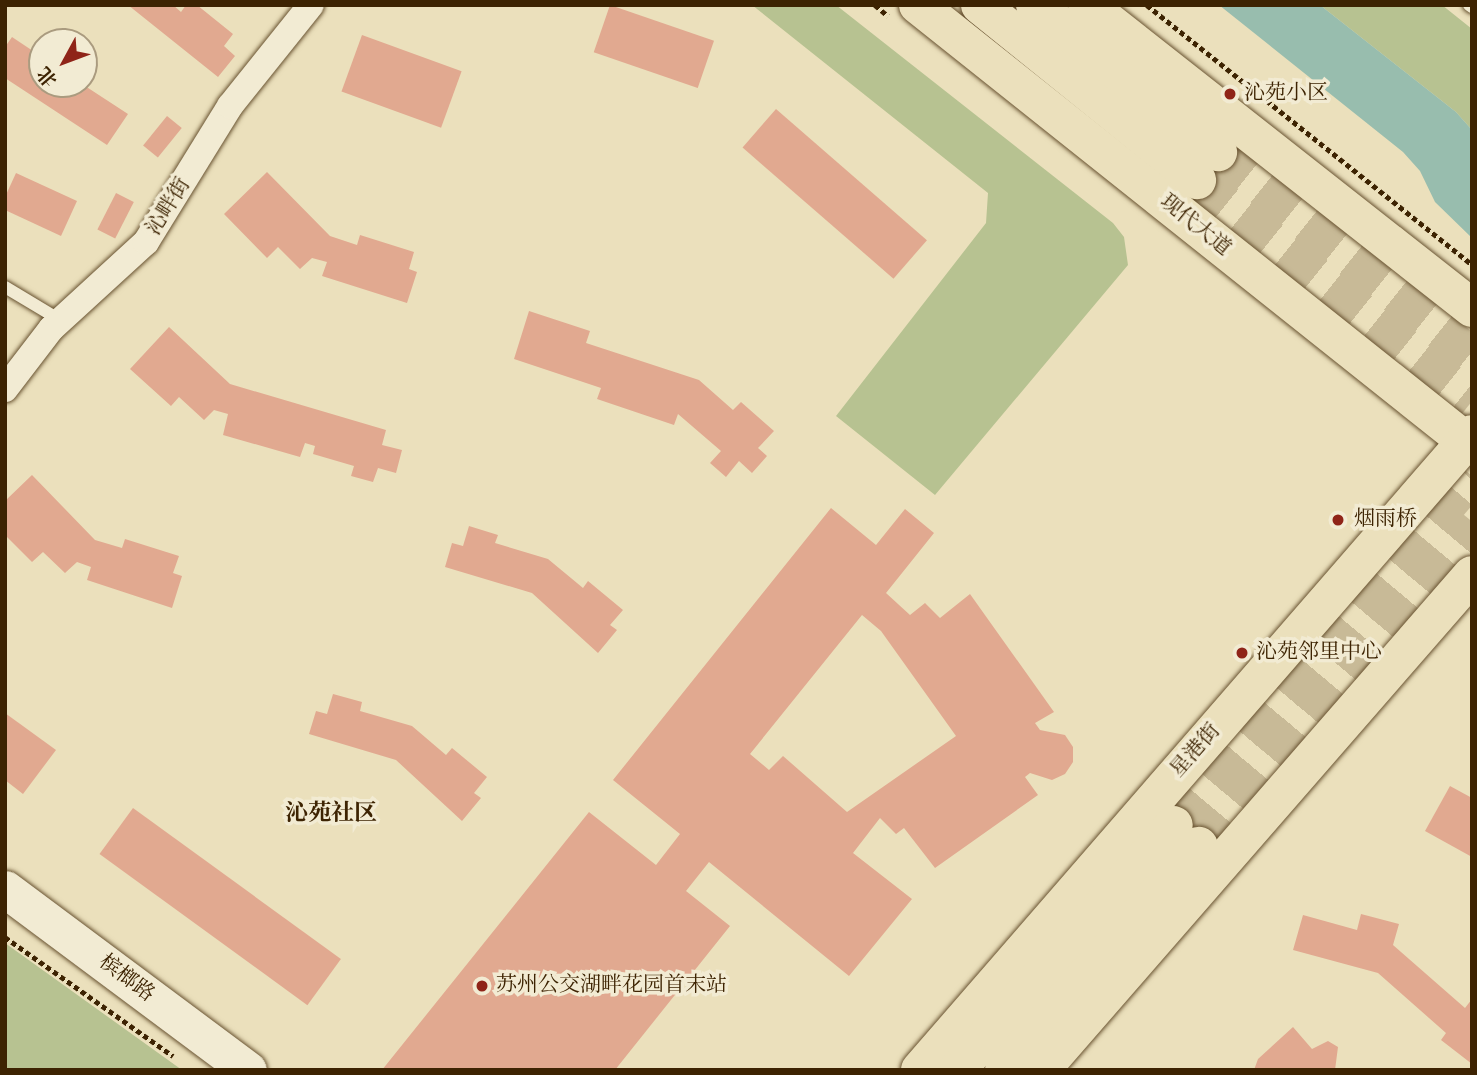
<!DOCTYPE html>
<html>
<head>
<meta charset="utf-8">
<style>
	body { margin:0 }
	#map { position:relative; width:1477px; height:1075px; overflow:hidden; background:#ebe0bc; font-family:"Sorts Mill Goudy","Noto Serif SC",serif }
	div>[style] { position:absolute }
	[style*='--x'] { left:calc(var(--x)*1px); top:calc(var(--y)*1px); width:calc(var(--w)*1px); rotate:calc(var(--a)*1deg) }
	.green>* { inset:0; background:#b7c291 }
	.water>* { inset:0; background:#98bdae }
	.building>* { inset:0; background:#e1a990; transform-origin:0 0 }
	.primary-tunnel>* { height:38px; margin-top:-19px; transform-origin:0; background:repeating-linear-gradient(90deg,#c8ba97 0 38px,transparent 0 57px) }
	.path>* { height:4.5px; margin-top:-2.25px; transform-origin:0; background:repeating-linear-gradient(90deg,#3d2302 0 5px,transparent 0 8.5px) }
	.roads { filter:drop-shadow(0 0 2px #685230) drop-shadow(0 0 2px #685230) }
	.service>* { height:12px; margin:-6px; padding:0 6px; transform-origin:6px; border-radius:6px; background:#f2ebd3 }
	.minor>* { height:26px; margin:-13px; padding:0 13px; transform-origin:13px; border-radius:13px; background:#f2ebd3 }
	.secondary>* { height:37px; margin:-18.5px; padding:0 18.5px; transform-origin:18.5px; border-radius:18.5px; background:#f2ebd3 }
	.primary>* { height:38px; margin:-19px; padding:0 19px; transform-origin:19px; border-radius:19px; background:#ebe0bc }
	.dots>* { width:19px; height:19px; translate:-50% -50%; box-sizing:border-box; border:4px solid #f2ebd3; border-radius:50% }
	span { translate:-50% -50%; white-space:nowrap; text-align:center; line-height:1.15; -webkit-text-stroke:7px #f2ebd3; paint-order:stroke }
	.poi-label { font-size:21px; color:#3d2302 }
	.left { translate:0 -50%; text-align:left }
	.street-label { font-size:21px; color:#3d2302 }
	.neighbourhood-label { font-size:23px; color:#3d2302; font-weight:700 }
	.frame { position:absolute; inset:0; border:7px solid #3d2302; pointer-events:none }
	.north { position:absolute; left:28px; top:28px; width:70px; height:70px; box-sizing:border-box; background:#f2ebd3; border:2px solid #aa9b7f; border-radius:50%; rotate:229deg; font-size:19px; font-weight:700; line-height:28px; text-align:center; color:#3d2302 }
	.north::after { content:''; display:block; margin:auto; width:24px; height:32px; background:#8f2418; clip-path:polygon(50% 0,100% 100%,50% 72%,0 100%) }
</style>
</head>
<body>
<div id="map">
	<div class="green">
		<i style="clip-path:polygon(752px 5px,836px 5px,1113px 223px,1124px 237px,1128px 265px,935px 495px,836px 416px,986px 223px,988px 193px)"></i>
		<i style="clip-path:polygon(1320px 5px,1442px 5px,1472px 29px,1472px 130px,1456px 112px)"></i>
		<i style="clip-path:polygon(5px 943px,182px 1070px,5px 1070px)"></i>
	</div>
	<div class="water">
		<i style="clip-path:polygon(1219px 5px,1320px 5px,1456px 112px,1472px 130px,1472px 238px,1435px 202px,1420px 171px,1403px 152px)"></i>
	</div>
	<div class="building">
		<i style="clip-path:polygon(128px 5px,173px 5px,181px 12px,186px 5px,197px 5px,233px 34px,224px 46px,235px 56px,218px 77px)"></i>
		<i style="left:610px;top:5px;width:110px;height:50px;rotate:19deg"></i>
		<i style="left:362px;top:35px;width:106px;height:60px;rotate:20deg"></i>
		<i style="clip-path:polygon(12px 37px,42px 57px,42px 84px,82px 84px,128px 114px,107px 145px,5px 78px,5px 47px)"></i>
		<i style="left:776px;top:109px;width:200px;height:51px;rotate:41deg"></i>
		<i style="left:167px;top:116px;width:19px;height:38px;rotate:39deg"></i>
		<i style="clip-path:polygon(267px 172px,330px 236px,357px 245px,360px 235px,414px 252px,409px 269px,417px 272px,407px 303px,322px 276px,327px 262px,312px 258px,300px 269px,278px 247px,267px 258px,224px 214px)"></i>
		<i style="clip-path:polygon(16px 173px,77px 201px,61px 236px,5px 210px,5px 197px)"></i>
		<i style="left:116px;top:193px;width:20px;height:41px;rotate:27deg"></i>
		<i style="clip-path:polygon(529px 311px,590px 331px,586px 343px,699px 380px,733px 410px,741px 402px,774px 431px,758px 448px,767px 456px,752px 473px,739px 461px,726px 477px,710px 463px,721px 451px,678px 414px,674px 425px,597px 399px,601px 388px,514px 359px)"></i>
		<i style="clip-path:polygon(169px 327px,230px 384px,386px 430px,382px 445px,402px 450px,396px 473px,378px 468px,373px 482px,351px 476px,354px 466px,313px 454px,315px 446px,305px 443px,300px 457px,223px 435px,228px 414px,214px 410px,204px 420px,179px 397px,171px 406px,130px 369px)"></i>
		<i style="clip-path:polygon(32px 475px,95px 540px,122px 548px,125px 539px,179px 556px,173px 573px,182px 576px,172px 608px,87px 580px,91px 567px,77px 562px,65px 573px,43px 552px,32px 562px,5px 535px,5px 501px)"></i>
		<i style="clip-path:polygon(evenodd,831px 508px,876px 545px,905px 509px,934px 533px,886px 593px,910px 615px,925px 603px,940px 618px,970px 594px,1054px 712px,1035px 723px,1040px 730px,1065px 735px,1073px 747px,1073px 762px,1065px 774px,1052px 780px,1030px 773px,1025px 777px,1038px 795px,935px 868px,904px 828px,896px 834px,880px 818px,853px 853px,912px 899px,849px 976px,709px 862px,686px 891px,730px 926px,615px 1070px,382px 1070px,589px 812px,656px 865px,680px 834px,613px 780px,831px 508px,862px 615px,881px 631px,956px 736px,847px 812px,783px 756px,769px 770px,750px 754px,862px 615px)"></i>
		<i style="clip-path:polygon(469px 526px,498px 535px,495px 543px,548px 559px,583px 588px,588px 581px,623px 610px,610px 625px,617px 630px,598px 653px,532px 593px,445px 567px,452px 543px,463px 546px)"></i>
		<i style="clip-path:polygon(333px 694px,362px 702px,360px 711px,412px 726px,446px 755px,452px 748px,487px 777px,474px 793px,481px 798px,462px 821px,396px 760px,309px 734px,316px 711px,327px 714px)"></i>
		<i style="clip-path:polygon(5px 713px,56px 750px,23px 794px,5px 780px)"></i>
		<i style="clip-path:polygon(1450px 786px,1472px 798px,1472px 857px,1425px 831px)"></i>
		<i style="left:133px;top:808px;width:257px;height:57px;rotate:36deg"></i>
		<i style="clip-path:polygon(1361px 914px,1399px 924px,1393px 945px,1465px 1008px,1472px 999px,1472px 1064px,1441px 1040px,1446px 1033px,1378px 973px,1293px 950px,1303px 915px,1357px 930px)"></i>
		<i style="clip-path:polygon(1293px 1027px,1312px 1049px,1328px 1041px,1338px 1047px,1335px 1070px,1254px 1070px,1258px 1059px)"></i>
	</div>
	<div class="primary-tunnel">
		<i style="--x:1218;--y:152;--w:326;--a:38.8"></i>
		<i style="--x:1197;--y:180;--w:353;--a:38.8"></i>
		<i style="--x:1174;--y:825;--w:459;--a:-49.5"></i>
		<i style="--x:1199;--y:846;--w:424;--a:-49.9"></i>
	</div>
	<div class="path">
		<i style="--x:875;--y:5;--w:17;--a:40"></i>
		<i style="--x:1147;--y:5;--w:416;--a:38.6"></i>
		<i style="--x:5;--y:937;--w:206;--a:35.3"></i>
	</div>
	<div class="roads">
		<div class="service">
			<i style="--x:1469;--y:5;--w:4;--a:34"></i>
			<i style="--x:5;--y:287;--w:64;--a:31"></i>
		</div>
		<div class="minor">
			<i style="--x:5;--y:389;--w:76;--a:-52.5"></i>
			<i style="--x:51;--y:329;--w:129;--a:-42.5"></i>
			<i style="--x:146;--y:242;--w:160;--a:-58.3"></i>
			<i style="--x:230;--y:106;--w:129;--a:-51.3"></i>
		</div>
		<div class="secondary">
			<i style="--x:5;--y:889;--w:303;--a:36.7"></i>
		</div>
		<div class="primary">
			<i style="--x:918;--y:5;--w:708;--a:38.52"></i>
			<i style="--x:980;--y:5;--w:279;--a:38.9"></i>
			<i style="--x:1035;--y:5;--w:235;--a:38.8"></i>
			<i style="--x:1087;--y:5;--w:490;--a:38.2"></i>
			<i style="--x:920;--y:1070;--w:842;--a:-49.04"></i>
			<i style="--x:957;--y:1070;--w:327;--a:-48.5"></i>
			<i style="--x:1004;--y:1070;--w:297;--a:-49"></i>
			<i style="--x:1041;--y:1070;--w:656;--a:-48.95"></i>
		</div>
	</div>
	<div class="dots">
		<i style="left:1230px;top:94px;background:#8f2418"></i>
		<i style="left:1338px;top:520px;background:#8f2418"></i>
		<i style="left:1242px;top:653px;background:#8f2418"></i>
		<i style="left:482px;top:986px;background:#8f2418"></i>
	</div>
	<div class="poi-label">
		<span class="left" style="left:1244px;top:94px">沁苑小区</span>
		<span class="left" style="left:1354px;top:520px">烟雨桥</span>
		<span class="left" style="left:1256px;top:653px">沁苑邻里中心</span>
		<span class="left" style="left:496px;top:986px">苏州公交湖畔花园首末站</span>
	</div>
	<div class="street-label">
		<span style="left:169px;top:207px;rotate:-58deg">沁畔街</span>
		<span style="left:1195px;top:226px;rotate:39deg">现代大道</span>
		<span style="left:1196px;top:751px;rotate:-49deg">星港街</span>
		<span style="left:126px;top:979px;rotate:37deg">槟榔路</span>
	</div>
	<div class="neighbourhood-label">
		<span style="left:331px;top:815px">沁苑社区</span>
	</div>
	<div class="frame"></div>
	<div class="north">北</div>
</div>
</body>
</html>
